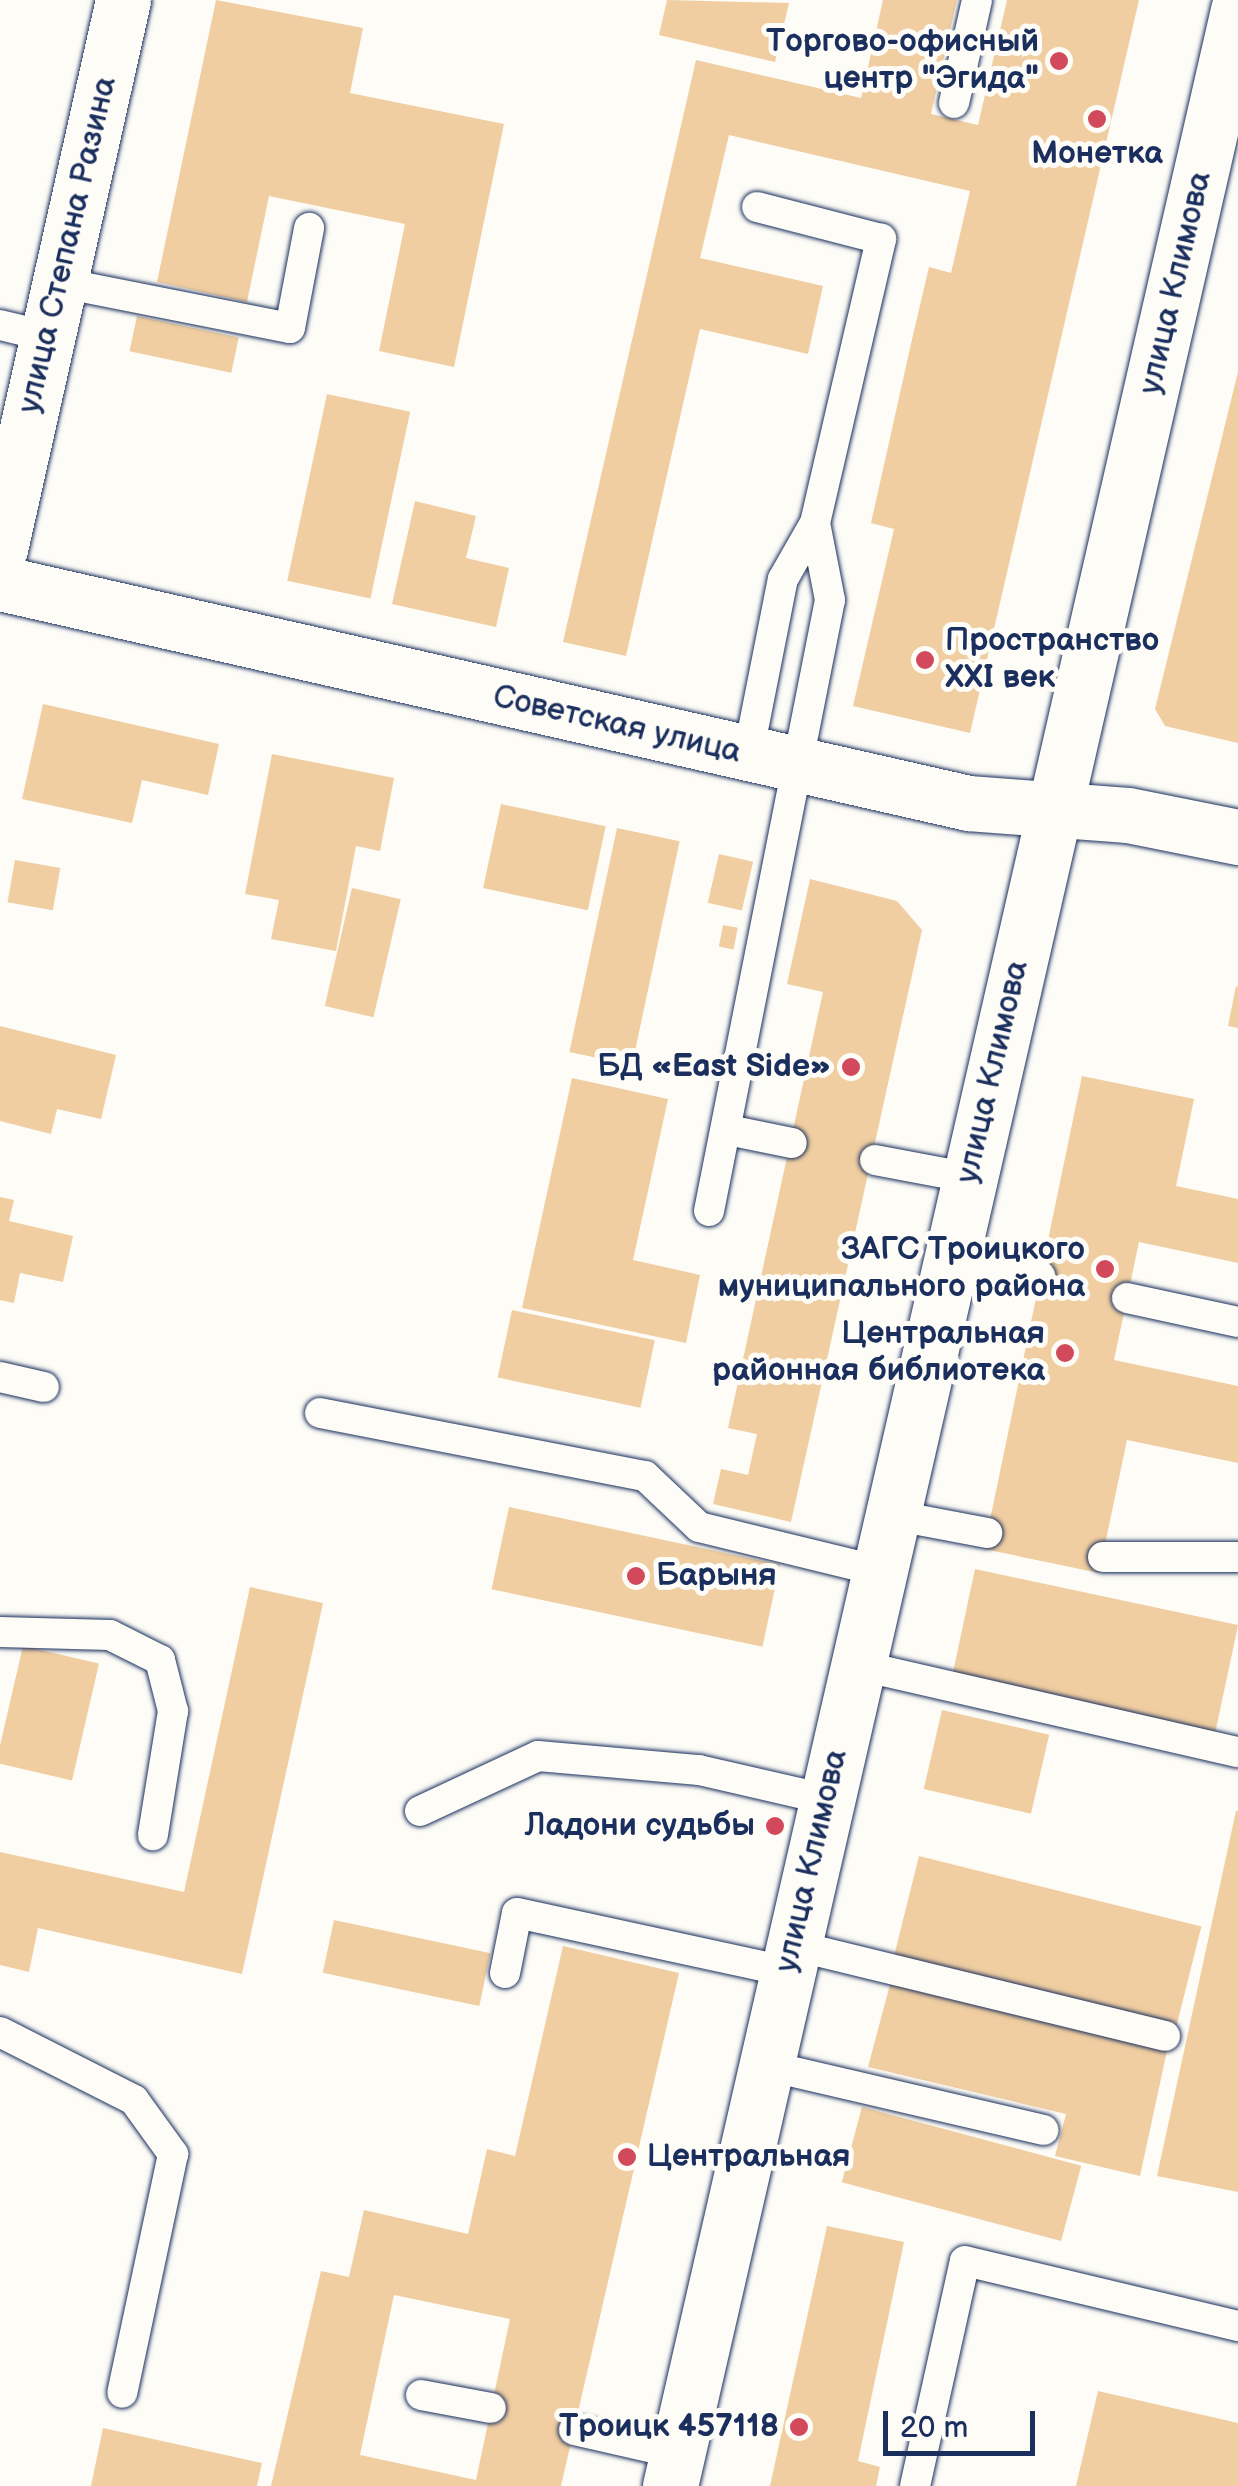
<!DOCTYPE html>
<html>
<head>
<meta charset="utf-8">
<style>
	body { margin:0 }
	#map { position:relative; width:1238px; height:2486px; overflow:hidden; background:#fdfcf7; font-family:"Balsamiq Sans",sans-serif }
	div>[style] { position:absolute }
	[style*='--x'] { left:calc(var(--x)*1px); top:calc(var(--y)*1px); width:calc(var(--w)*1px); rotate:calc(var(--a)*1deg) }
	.building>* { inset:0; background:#f0cea1; transform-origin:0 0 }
	.roads { filter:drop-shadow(0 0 2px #1b2f5e) drop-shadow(0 0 2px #1b2f5e) }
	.service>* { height:30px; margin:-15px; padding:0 15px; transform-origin:15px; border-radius:15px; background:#fdfcf7 }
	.minor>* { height:55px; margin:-27.5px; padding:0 27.5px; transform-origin:27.5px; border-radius:27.5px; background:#fdfcf7 }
	.tertiary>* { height:55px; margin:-27.5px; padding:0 27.5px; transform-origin:27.5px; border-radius:27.5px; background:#fdfcf7 }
	.dots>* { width:28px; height:28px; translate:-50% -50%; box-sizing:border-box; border:5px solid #fdfcf7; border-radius:50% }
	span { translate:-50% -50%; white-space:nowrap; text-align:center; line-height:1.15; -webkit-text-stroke:10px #fdfcf7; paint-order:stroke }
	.poi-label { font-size:32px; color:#1b2f5e; font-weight:700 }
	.right { translate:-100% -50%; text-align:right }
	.left { translate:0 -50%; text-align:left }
	.street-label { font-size:32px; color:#1b2f5e }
	.scale { position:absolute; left:883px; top:2411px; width:152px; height:45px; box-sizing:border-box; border:5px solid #1b2f5e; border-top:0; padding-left:12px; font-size:30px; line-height:35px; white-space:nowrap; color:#1b2f5e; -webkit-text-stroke:8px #fdfcf7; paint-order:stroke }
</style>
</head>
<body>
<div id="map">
	<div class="building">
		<i style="clip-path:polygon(216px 0,363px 28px,350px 93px,504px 124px,454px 367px,379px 351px,405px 224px,269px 196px,247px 302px,157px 282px)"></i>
		<i style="clip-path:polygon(667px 0,789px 3px,775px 62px,659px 35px)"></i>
		<i style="clip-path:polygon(883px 0,957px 0,931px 114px,978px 125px,1007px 0,1139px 0,970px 733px,853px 706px,894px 529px,871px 523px,913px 335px,929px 267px,951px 273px,970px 191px,729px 135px,700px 258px,823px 286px,808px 354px,700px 329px,626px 656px,563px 642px,696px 60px,861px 98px)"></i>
		<i style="left:137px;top:316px;width:104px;height:36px;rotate:12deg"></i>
		<i style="clip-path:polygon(1238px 372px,1238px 743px,1165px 726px,1155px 709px)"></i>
		<i style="left:327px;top:394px;width:85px;height:191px;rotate:12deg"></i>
		<i style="clip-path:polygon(415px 501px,476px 516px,466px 558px,509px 568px,496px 627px,392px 604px)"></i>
		<i style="clip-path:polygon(43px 704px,219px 744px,208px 795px,142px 780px,132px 823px,22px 799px)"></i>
		<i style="clip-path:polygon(272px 754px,394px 778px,380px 851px,356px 846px,336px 951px,271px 939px,279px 900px,245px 894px)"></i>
		<i style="left:501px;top:804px;width:107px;height:86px;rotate:12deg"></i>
		<i style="left:617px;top:828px;width:64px;height:229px;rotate:12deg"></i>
		<i style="left:719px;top:854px;width:35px;height:50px;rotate:13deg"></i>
		<i style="left:15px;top:860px;width:46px;height:43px;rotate:10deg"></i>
		<i style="clip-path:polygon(810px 879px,897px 901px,922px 930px,791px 1522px,713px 1504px,721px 1469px,748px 1475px,757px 1434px,728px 1428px,823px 992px,787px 984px)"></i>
		<i style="left:352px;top:888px;width:50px;height:121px;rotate:13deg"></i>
		<i style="left:723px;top:925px;width:15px;height:22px;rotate:11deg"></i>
		<i style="clip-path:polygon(1236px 986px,1238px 987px,1238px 1028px,1228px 1026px)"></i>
		<i style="clip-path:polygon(0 1026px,116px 1055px,101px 1119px,57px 1109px,51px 1134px,0 1121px)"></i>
		<i style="clip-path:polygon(1082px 1076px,1194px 1099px,1176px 1186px,1238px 1199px,1238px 1263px,1139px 1242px,1114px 1360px,1238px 1386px,1238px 1463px,1127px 1440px,1099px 1573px,984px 1549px)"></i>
		<i style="clip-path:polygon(572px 1078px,668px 1099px,633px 1260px,700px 1275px,686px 1343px,522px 1308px)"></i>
		<i style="clip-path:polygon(0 1197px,14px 1200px,9px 1221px,73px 1236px,63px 1282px,20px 1273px,14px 1303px,0 1300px)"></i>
		<i style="left:512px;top:1310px;width:146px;height:69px;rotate:12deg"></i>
		<i style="left:509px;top:1507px;width:277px;height:84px;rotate:12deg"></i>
		<i style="left:975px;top:1569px;width:269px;height:111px;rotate:12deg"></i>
		<i style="clip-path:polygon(250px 1587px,323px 1603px,242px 1974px,38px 1928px,29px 1972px,0 1965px,0 1852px,184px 1892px)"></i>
		<i style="left:23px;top:1646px;width:78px;height:120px;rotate:13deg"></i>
		<i style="left:942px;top:1710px;width:110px;height:81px;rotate:13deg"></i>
		<i style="clip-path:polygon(1236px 1811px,1238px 1811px,1238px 2192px,1157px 2176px)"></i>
		<i style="left:919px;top:1856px;width:291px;height:107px;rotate:14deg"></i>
		<i style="left:334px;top:1920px;width:160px;height:54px;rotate:12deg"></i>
		<i style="clip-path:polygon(evenodd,563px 1946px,679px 1973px,561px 2486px,271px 2486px,321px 2271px,349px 2277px,364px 2210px,468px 2234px,487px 2149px,515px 2156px,563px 1946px,394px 2295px,510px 2319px,476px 2480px,360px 2455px,394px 2295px)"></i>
		<i style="clip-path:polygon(892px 1977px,1168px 2046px,1140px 2176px,1055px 2156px,1066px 2114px,868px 2067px)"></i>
		<i style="left:862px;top:2107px;width:227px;height:78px;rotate:15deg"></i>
		<i style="clip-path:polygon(827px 2226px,904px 2242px,858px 2461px,880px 2467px,876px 2486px,770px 2486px)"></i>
		<i style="clip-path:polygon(1098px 2391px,1238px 2423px,1238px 2486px,1076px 2486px)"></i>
		<i style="clip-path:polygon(103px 2428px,262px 2463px,257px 2486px,91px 2486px)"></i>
	</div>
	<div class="roads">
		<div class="service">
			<i style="--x:954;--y:103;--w:106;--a:-77.4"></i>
			<i style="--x:62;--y:283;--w:232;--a:11.2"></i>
			<i style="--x:290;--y:328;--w:102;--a:-79.2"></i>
			<i style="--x:0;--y:325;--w:51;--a:13.5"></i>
			<i style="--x:748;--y:755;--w:179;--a:-78.8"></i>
			<i style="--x:783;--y:579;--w:64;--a:-60.3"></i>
			<i style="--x:728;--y:1130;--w:65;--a:11.5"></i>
			<i style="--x:875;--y:1160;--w:97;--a:10.7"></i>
			<i style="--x:709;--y:1211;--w:623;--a:-78.8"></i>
			<i style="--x:830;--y:600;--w:78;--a:-101"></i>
			<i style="--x:815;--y:523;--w:292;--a:-76.9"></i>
			<i style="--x:881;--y:239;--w:128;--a:-165.5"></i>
			<i style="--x:952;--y:1254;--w:91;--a:14"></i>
			<i style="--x:1127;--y:1298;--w:114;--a:12.2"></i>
			<i style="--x:0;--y:1377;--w:45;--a:12.8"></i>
			<i style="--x:320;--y:1413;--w:331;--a:11"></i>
			<i style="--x:645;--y:1476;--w:74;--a:43.4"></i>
			<i style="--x:699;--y:1527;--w:185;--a:13.7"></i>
			<i style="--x:892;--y:1515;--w:97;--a:10.7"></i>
			<i style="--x:1103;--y:1557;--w:135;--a:0"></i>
			<i style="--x:0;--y:1632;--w:110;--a:1.6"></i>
			<i style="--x:110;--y:1635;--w:56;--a:26.6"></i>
			<i style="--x:160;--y:1660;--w:53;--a:75.7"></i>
			<i style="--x:173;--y:1711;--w:126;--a:99.2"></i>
			<i style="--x:857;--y:1665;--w:391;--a:12.9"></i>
			<i style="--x:420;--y:1811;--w:130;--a:-25"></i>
			<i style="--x:538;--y:1756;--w:162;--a:5"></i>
			<i style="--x:699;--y:1770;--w:130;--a:12.9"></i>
			<i style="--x:792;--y:1945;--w:384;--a:13.7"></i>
			<i style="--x:505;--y:1973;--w:61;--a:-78.7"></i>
			<i style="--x:517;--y:1913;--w:275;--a:12.2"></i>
			<i style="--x:0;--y:2032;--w:150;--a:26.9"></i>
			<i style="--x:134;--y:2100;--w:67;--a:54.2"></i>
			<i style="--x:173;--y:2154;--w:244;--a:102"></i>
			<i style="--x:764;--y:2065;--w:287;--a:13.1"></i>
			<i style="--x:421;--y:2395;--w:71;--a:10.5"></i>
			<i style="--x:574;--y:2430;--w:104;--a:12.8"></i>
			<i style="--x:915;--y:2486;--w:230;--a:-77.5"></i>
			<i style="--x:965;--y:2261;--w:281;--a:13.4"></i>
		</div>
		<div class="minor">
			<i style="--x:670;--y:2486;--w:2541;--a:-77.08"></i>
		</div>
		<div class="tertiary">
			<i style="--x:0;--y:549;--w:563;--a:-77.37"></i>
			<i style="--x:0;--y:583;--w:993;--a:12.8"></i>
			<i style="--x:968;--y:803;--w:160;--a:4.3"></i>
			<i style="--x:1128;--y:815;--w:112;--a:11.3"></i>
		</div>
	</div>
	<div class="dots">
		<i style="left:1059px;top:61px;background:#d1495b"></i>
		<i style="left:1097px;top:119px;background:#d1495b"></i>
		<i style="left:925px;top:660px;background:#d1495b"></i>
		<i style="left:851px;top:1067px;background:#d1495b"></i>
		<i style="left:1105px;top:1269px;background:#d1495b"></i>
		<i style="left:1065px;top:1353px;background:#d1495b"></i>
		<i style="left:636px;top:1576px;background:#d1495b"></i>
		<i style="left:775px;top:1826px;background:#d1495b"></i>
		<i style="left:627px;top:2157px;background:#d1495b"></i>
		<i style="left:799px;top:2427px;background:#d1495b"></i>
	</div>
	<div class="poi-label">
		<span class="right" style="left:1039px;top:61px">Торгово-офисный<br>центр "Эгида"</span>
		<span style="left:1097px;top:154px">Монетка</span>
		<span class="left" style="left:945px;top:660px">Пространство<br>XXI век</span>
		<span class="right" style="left:831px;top:1067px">БД «East Side»</span>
		<span class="right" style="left:1085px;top:1269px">ЗАГС Троицкого<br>муниципального района</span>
		<span class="right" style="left:1045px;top:1353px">Центральная<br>районная библиотека</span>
		<span class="left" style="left:656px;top:1576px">Барыня</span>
		<span class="right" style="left:755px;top:1826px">Ладони судьбы</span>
		<span class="left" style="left:647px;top:2157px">Центральная</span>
		<span class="right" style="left:779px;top:2427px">Троицк 457118</span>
	</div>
	<div class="street-label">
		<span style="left:68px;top:245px;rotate:-77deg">улица Степана Разина</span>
		<span style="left:1176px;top:283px;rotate:-77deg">улица Климова</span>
		<span style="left:617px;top:725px;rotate:13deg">Советская улица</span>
		<span style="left:993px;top:1072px;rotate:-77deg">улица Климова</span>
		<span style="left:812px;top:1861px;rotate:-77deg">улица Климова</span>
	</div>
	<div class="scale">20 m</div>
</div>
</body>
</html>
